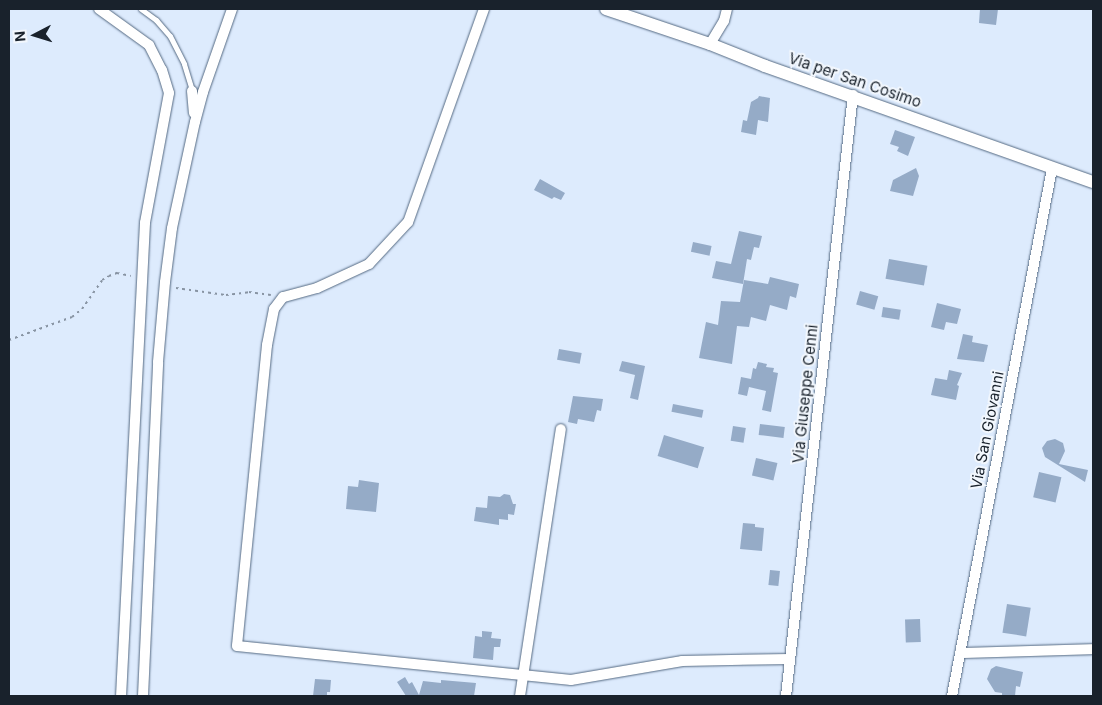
<!DOCTYPE html>
<html>
<head>
<meta charset="utf-8">
<style>
	body { margin:0 }
	#map { position:relative; width:1102px; height:705px; overflow:hidden; background:#ddebfd; font-family:Inter,sans-serif }
	div>[style] { position:absolute }
	[style*='--x'] { left:calc(var(--x)*1px); top:calc(var(--y)*1px); width:calc(var(--w)*1px); rotate:calc(var(--a)*1deg) }
	.building>* { inset:0; background:#95abc7; transform-origin:0 0 }
	.path>* { height:2px; margin-top:-1px; transform-origin:0; background:repeating-linear-gradient(90deg,#8894a3 0 2.5px,transparent 0 6.5px) }
	.roads { filter:drop-shadow(0 0 1px #546982) drop-shadow(0 0 1px #546982) }
	.service>* { height:5px; margin:-2.5px; padding:0 2.5px; transform-origin:2.5px; border-radius:2.5px; background:#fff }
	.minor>* { height:10px; margin:-5px; padding:0 5px; transform-origin:5px; border-radius:5px; background:#fff }
	.tertiary>* { height:12px; margin:-6px; padding:0 6px; transform-origin:6px; border-radius:6px; background:#fff }
	span { translate:-50% -50%; white-space:nowrap; text-align:center; line-height:1.15; -webkit-text-stroke:4px #f2f7fd; paint-order:stroke }
	.street-label { font-size:15px; color:#19222c }
	.frame { position:absolute; inset:0; border:10px solid #19222c; pointer-events:none }
	.north { position:absolute; left:10px; top:10px; width:50px; height:50px; -webkit-text-stroke:4px #f2f7fd; paint-order:stroke; rotate:265deg; font-size:14px; font-weight:700; line-height:20px; text-align:center; color:#19222c }
	.north::after { content:''; display:block; margin:auto; width:18px; height:22px; background:#19222c; clip-path:polygon(50% 0,100% 100%,50% 72%,0 100%) }
</style>
</head>
<body>
<div id="map">
	<div class="building">
		<i style="clip-path:polygon(980px 9px,998px 9px,996px 25px,979px 23px)"></i>
		<i style="clip-path:polygon(759px 96px,770px 98px,768px 122px,758px 120px,756px 135px,741px 132px,743px 120px,747px 121px,751px 102px,758px 98px)"></i>
		<i style="clip-path:polygon(895px 130px,915px 137px,908px 156px,897px 151px,899px 147px,890px 144px)"></i>
		<i style="clip-path:polygon(916px 168px,919px 176px,913px 196px,890px 191px,893px 180px)"></i>
		<i style="clip-path:polygon(540px 179px,565px 193px,561px 200px,554px 197px,552px 199px,534px 190px)"></i>
		<i style="clip-path:polygon(739px 231px,762px 236px,759px 248px,754px 247px,751px 260px,747px 259px,743px 284px,712px 278px,716px 261px,731px 264px)"></i>
		<i style="left:693px;top:242px;width:19px;height:10px;rotate:12deg"></i>
		<i style="left:889px;top:259px;width:39px;height:20px;rotate:10deg"></i>
		<i style="clip-path:polygon(770px 277px,799px 284px,796px 298px,790px 296px,787px 310px,770px 305px,766px 321px,751px 317px,749px 327px,737px 326px,732px 364px,699px 358px,706px 322px,718px 325px,721px 301px,740px 302px,744px 280px,768px 284px)"></i>
		<i style="left:860px;top:291px;width:19px;height:14px;rotate:16deg"></i>
		<i style="clip-path:polygon(937px 303px,961px 309px,957px 324px,946px 322px,944px 330px,931px 327px)"></i>
		<i style="left:883px;top:307px;width:18px;height:10px;rotate:9deg"></i>
		<i style="clip-path:polygon(963px 334px,973px 336px,972px 342px,988px 345px,984px 362px,957px 359px)"></i>
		<i style="left:559px;top:349px;width:23px;height:11px;rotate:10deg"></i>
		<i style="clip-path:polygon(622px 361px,645px 366px,638px 400px,630px 398px,635px 375px,619px 371px)"></i>
		<i style="clip-path:polygon(758px 362px,767px 364px,766px 367px,774px 368px,773px 372px,778px 373px,771px 412px,762px 410px,766px 391px,749px 387px,747px 396px,738px 394px,741px 377px,751px 379px,753px 368px,756px 369px)"></i>
		<i style="clip-path:polygon(949px 370px,962px 373px,957px 385px,959px 386px,956px 400px,931px 395px,935px 378px,947px 380px)"></i>
		<i style="clip-path:polygon(573px 396px,603px 399px,601px 411px,597px 410px,594px 422px,578px 419px,577px 424px,568px 422px)"></i>
		<i style="left:673px;top:404px;width:31px;height:8px;rotate:11deg"></i>
		<i style="left:760px;top:424px;width:25px;height:11px;rotate:7deg"></i>
		<i style="left:733px;top:426px;width:13px;height:15px;rotate:9deg"></i>
		<i style="left:664px;top:435px;width:42px;height:22px;rotate:17deg"></i>
		<i style="clip-path:polygon(1055px 439px,1063px 443px,1065px 451px,1059px 464px,1088px 470px,1085px 482px,1045px 457px,1042px 448px,1047px 441px)"></i>
		<i style="left:756px;top:458px;width:22px;height:18px;rotate:13deg"></i>
		<i style="left:1039px;top:472px;width:23px;height:26px;rotate:13deg"></i>
		<i style="clip-path:polygon(359px 480px,379px 483px,376px 512px,346px 509px,348px 486px,358px 487px)"></i>
		<i style="clip-path:polygon(504px 494px,510px 495px,513px 504px,516px 504px,514px 515px,508px 514px,508px 520px,499px 519px,499px 525px,474px 521px,476px 507px,487px 508px,488px 496px,500px 497px)"></i>
		<i style="clip-path:polygon(743px 523px,755px 524px,755px 527px,764px 528px,762px 551px,740px 549px)"></i>
		<i style="left:770px;top:570px;width:10px;height:15px;rotate:6deg"></i>
		<i style="left:1007px;top:604px;width:24px;height:29px;rotate:9deg"></i>
		<i style="left:920px;top:619px;width:23px;height:15px;rotate:88deg"></i>
		<i style="clip-path:polygon(482px 631px,492px 632px,491px 638px,501px 639px,500px 647px,494px 647px,493px 660px,473px 658px,475px 636px,482px 637px)"></i>
		<i style="clip-path:polygon(996px 666px,1023px 672px,1020px 687px,1016px 686px,1015px 696px,1002px 696px,1002px 693px,995px 692px,987px 679px,991px 669px)"></i>
		<i style="clip-path:polygon(405px 677px,409px 684px,412px 682px,419px 695px,423px 681px,441px 683px,441px 680px,476px 683px,474px 696px,406px 696px,397px 682px)"></i>
		<i style="clip-path:polygon(315px 679px,331px 680px,330px 692px,327px 692px,327px 696px,313px 696px)"></i>
	</div>
	<div class="path">
		<i style="--x:176;--y:288;--w:50;--a:8"></i>
		<i style="--x:226;--y:295;--w:23;--a:-7"></i>
		<i style="--x:249;--y:292;--w:22;--a:8"></i>
		<i style="--x:9;--y:340;--w:67;--a:-20.1"></i>
		<i style="--x:72;--y:317;--w:13;--a:-39"></i>
		<i style="--x:82;--y:309;--w:35;--a:-55"></i>
		<i style="--x:102;--y:280;--w:8;--a:-30"></i>
		<i style="--x:109;--y:276;--w:9;--a:-21"></i>
		<i style="--x:117;--y:273;--w:14;--a:12"></i>
	</div>
	<div class="roads">
		<div class="service">
			<i style="--x:141;--y:9;--w:19;--a:36"></i>
			<i style="--x:156;--y:20;--w:21;--a:49"></i>
			<i style="--x:170;--y:36;--w:31;--a:63"></i>
			<i style="--x:184;--y:64;--w:28;--a:73"></i>
		</div>
		<div class="minor">
			<i style="--x:99;--y:9;--w:62;--a:35.8"></i>
			<i style="--x:149;--y:45;--w:28;--a:63"></i>
			<i style="--x:162;--y:70;--w:24;--a:73"></i>
			<i style="--x:169;--y:93;--w:132;--a:100.5"></i>
			<i style="--x:145;--y:223;--w:474;--a:92.9"></i>
			<i style="--x:484;--y:9;--w:226;--a:109.6"></i>
			<i style="--x:408;--y:222;--w:57;--a:132.9"></i>
			<i style="--x:369;--y:264;--w:57;--a:155.2"></i>
			<i style="--x:317;--y:288;--w:35;--a:165"></i>
			<i style="--x:283;--y:297;--w:15;--a:127"></i>
			<i style="--x:274;--y:309;--w:37;--a:101"></i>
			<i style="--x:267;--y:345;--w:302;--a:95.7"></i>
			<i style="--x:237;--y:646;--w:336;--a:5.8"></i>
			<i style="--x:571;--y:680;--w:113;--a:-9.7"></i>
			<i style="--x:682;--y:661;--w:108;--a:-1.1"></i>
			<i style="--x:710;--y:44;--w:27;--a:-59"></i>
			<i style="--x:724;--y:21;--w:12;--a:-76"></i>
			<i style="--x:192;--y:91;--w:22;--a:85"></i>
			<i style="--x:960;--y:653;--w:133;--a:-1.7"></i>
			<i style="--x:143;--y:696;--w:334;--a:-87.4"></i>
			<i style="--x:158;--y:362;--w:80;--a:-85"></i>
			<i style="--x:165;--y:282;--w:54;--a:-82.6"></i>
			<i style="--x:172;--y:228;--w:108;--a:-77.8"></i>
			<i style="--x:195;--y:122;--w:31;--a:-75"></i>
			<i style="--x:203;--y:92;--w:88;--a:-70.7"></i>
			<i style="--x:520;--y:696;--w:270;--a:-81.3"></i>
			<i style="--x:786;--y:696;--w:605;--a:-83.64"></i>
			<i style="--x:952;--y:696;--w:536;--a:-79.26"></i>
		</div>
		<div class="tertiary">
			<i style="--x:606;--y:9;--w:110;--a:18.6"></i>
			<i style="--x:710;--y:44;--w:59;--a:21.8"></i>
			<i style="--x:765;--y:66;--w:348;--a:19.5"></i>
		</div>
	</div>
	<div class="street-label">
		<span style="left:855px;top:80px;rotate:19deg">Via per San Cosimo</span>
		<span style="left:805px;top:394px;rotate:-84deg">Via Giuseppe Cenni</span>
		<span style="left:987px;top:430px;rotate:-79deg">Via San Giovanni</span>
	</div>
	<div class="frame"></div>
	<div class="north">N</div>
</div>
</body>
</html>
